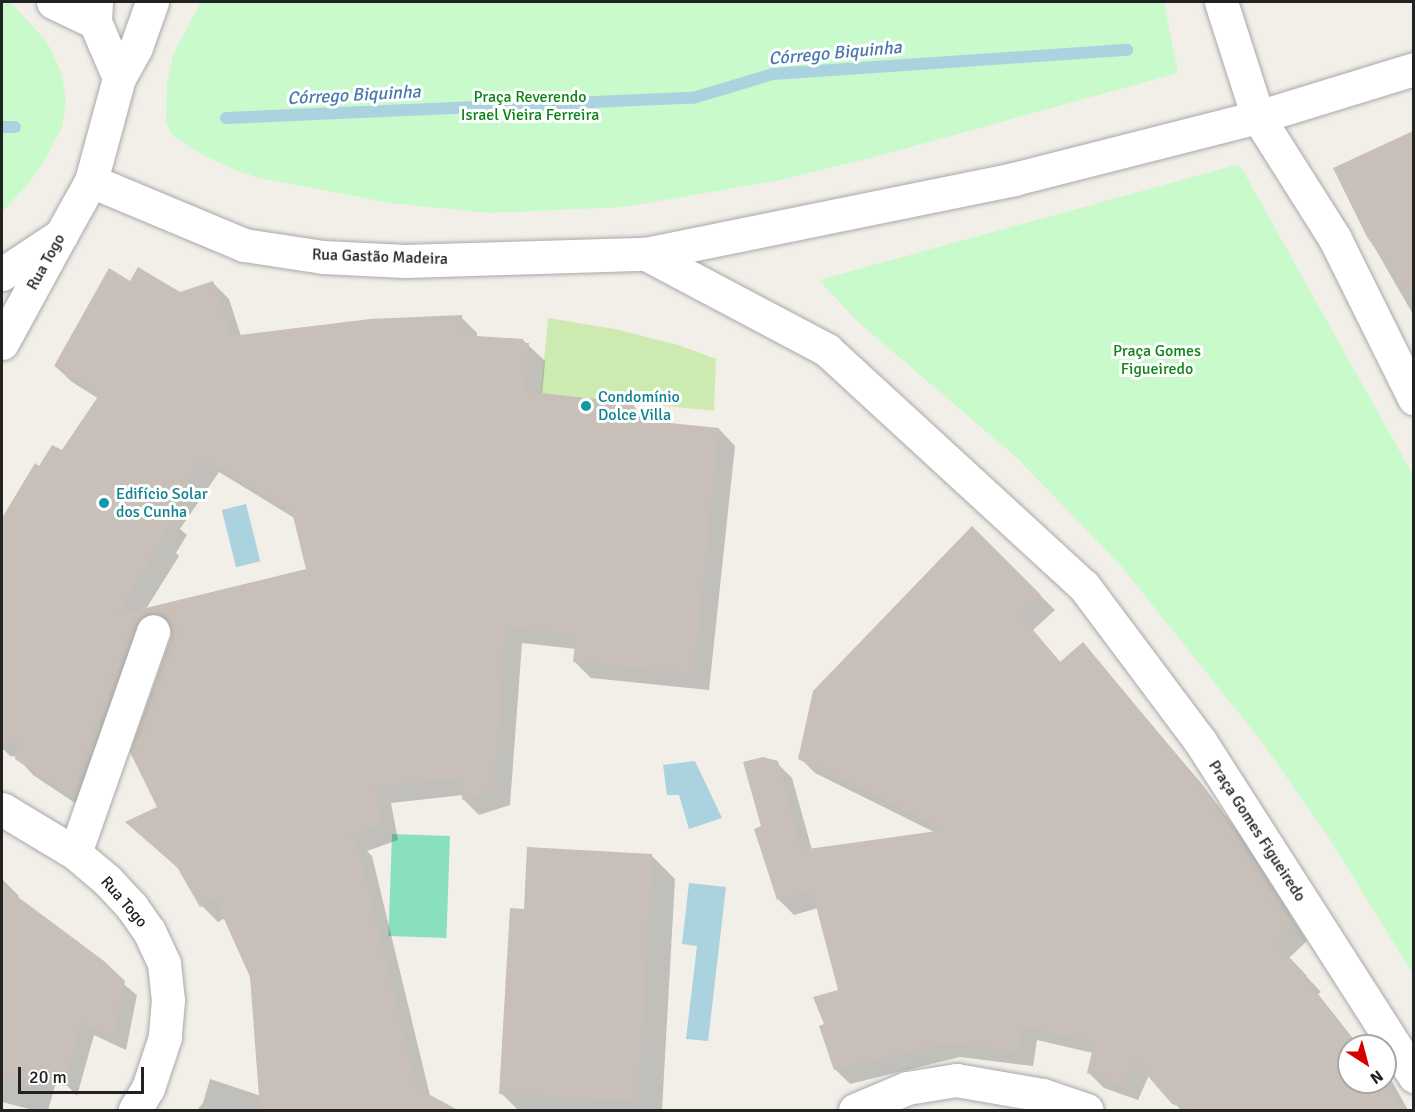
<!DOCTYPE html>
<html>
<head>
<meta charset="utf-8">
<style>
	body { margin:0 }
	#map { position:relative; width:1415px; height:1112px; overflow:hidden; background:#f2efe9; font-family:Signika,sans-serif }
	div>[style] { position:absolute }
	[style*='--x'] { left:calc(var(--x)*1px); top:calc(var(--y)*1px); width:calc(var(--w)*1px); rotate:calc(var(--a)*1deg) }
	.grass>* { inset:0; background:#cdebb0 }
	.park>* { inset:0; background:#c8facc }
	.pitch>* { inset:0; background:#88e0be; transform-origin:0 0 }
	.water>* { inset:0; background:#aad3df; transform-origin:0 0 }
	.shadow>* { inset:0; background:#0003 }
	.stream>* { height:12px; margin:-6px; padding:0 6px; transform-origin:6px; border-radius:6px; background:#aad3df }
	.building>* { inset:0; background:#c7bfb8 }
	.roads { filter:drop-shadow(0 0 2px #a9a9a9) drop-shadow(0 0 2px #a9a9a9) }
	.minor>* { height:33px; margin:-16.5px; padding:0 16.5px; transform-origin:16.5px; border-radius:16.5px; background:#fff }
	.tertiary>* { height:33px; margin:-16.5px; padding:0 16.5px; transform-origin:16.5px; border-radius:16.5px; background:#fff }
	.dots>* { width:16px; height:16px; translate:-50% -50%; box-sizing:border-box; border:3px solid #fff; border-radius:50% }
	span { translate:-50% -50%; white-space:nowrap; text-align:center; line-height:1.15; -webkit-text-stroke:6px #fff; paint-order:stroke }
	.park-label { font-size:16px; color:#0c8416 }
	.street-label { font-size:16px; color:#222 }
	.culture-label { font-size:16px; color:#0d838f }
	.left { translate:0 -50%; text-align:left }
	.water-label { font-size:18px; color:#4a7aab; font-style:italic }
	.frame { position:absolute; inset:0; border:3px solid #222; pointer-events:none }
	.north { position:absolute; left:1337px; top:1034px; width:60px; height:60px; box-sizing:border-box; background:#fff; border:2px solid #a7a7a7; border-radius:50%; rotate:144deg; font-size:16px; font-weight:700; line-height:24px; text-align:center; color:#222 }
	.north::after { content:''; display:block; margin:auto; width:21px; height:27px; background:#d40000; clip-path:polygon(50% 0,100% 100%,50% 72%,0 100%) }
	.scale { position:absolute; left:18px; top:1067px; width:126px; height:27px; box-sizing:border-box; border:3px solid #222; border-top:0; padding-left:8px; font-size:18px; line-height:21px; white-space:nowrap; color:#222; -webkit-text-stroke:4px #fff; paint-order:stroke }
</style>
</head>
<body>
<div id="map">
	<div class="grass">
		<i style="clip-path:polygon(548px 318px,615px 329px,678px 345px,716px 359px,714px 411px,541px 393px)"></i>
	</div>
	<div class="park">
		<i style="clip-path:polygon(2px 2px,8px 2px,15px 7px,47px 42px,61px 72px,66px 100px,62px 127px,45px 160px,29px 183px,2px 212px)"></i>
		<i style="clip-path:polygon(201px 2px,1164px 2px,1178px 73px,871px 158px,775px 181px,623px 207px,489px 213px,390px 203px,260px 178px,235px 170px,197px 152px,177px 138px,170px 132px,166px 121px,167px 84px,173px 55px)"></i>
		<i style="clip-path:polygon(1236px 165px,1242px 169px,1413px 475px,1413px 974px,1329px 838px,1262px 742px,1122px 567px,1017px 458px,857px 321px,819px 280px)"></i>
	</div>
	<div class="pitch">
		<i style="left:392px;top:834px;width:58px;height:102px;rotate:2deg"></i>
	</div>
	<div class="water">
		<i style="left:246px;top:504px;width:59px;height:25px;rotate:76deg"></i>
		<i style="clip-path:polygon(695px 761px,722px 818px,689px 829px,679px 795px,667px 795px,663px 765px)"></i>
		<i style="clip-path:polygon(689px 883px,726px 887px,708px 1041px,686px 1039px,697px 946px,682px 944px)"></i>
	</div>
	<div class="shadow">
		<i style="clip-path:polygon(1414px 133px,1414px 316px,1369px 238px,1335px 169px)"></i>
		<i style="clip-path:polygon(evenodd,130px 283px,180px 294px,213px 283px,229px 299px,241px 336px,461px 317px,477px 333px,477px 337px,523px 340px,528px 345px,545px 361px,542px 395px,632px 404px,647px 422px,719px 429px,735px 446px,709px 690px,591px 678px,575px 662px,576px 649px,522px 643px,510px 805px,479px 815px,463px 799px,463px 795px,391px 803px,398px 840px,367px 851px,372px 856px,433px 1108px,438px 1110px,197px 1110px,203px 1103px,210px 1079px,261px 1096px,252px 977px,225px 918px,218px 922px,202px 906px,181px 871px,128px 823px,159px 808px,173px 629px,166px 628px,90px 813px,33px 775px,17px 757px,10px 756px,2px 748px,2px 520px,40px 468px,62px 453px,99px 399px,72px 382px,55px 366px,130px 283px,219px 472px,296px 519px,308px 570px,146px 609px,179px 556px,176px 553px,187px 535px,180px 529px,219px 472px)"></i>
		<i style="clip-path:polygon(972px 528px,1055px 610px,1033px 630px,1061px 663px,1083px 644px,1201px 783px,1239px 833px,1307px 941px,1289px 958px,1321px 992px,1318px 994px,1359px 1046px,1349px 1046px,1349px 1082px,1385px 1082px,1385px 1069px,1408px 1110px,1181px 1110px,1149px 1075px,1138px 1100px,1104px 1088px,1089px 1073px,1093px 1053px,1037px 1040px,1033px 1066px,960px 1057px,850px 1084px,835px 1069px,826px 1025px,840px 991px,818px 908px,794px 915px,779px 900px,755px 830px,762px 827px,777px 763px,792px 778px,812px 850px,936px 833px,815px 773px,800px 758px)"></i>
		<i style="clip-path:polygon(651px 855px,675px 879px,662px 1110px,518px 1110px,501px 1093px,525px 910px)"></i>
		<i style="clip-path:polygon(2px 879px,19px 896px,17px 898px,137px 995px,126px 1050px,94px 1035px,77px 1096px,58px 1076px,48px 1110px,33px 1110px,2px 1102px)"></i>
	</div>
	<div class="stream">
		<i style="--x:226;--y:118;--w:467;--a:-2.5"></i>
		<i style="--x:693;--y:98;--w:84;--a:-16.7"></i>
		<i style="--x:773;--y:74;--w:355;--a:-3.9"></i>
		<i style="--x:2;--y:127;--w:13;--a:0"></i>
	</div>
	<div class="building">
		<i style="clip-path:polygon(1413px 131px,1413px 301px,1367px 237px,1333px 168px)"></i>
		<i style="clip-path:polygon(evenodd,138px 267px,180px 292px,213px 281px,231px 336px,370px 319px,462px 315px,462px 335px,523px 339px,524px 343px,529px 343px,525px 391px,632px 403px,630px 419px,719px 428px,694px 674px,573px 662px,576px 635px,506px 627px,494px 789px,462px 800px,462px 778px,375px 787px,382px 824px,344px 838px,356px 839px,417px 1088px,458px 1110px,260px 1110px,250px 977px,215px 899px,200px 907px,177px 867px,125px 822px,157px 807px,130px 752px,171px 637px,171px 627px,167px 618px,159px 613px,149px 613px,140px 617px,136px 624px,73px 798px,15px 759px,17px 743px,2px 742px,2px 518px,35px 463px,39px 466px,52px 445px,62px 450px,99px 395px,54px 366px,109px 268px,130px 281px,138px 267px,202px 457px,292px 512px,306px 569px,117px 615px,164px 538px,160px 537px,172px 518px,164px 514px,202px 457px)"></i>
		<i style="clip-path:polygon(972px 526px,1041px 595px,1019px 614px,1060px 662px,1083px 642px,1186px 766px,1224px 816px,1293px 926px,1275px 942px,1307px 976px,1304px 978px,1358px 1046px,1349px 1046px,1349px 1082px,1385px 1080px,1402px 1110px,1191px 1110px,1172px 1104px,1134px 1060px,1123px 1086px,1087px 1073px,1094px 1043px,1023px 1026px,1018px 1052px,944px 1043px,834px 1070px,819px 1026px,824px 1024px,813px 997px,838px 990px,812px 891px,777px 900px,754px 829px,761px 826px,743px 762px,763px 757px,778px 761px,801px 850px,944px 830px,798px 759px,813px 691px)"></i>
		<i style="clip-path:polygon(527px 847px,652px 854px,638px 1101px,499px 1094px,510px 908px,524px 909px)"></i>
		<i style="clip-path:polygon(2px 885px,104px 961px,125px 981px,114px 1039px,81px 1023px,65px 1086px,42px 1078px,39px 1085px,2px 1075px)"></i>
	</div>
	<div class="roads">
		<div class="minor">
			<i style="--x:1221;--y:2;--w:121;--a:72.2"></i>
			<i style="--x:1258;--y:117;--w:144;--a:57.7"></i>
			<i style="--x:1335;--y:239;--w:178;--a:63.6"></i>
			<i style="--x:646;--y:254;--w:205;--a:27.9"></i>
			<i style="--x:827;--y:350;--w:349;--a:42.6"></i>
			<i style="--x:1084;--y:586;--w:194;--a:53.2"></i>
			<i style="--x:1200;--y:741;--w:398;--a:57.4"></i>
			<i style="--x:2;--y:343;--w:123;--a:-61.4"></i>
			<i style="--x:2;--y:809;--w:85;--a:31.1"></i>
			<i style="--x:75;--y:853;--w:42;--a:40.2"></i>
			<i style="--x:107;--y:880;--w:37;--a:47"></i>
			<i style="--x:132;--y:907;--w:29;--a:55"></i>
			<i style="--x:149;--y:931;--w:35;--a:65"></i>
			<i style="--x:164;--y:963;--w:37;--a:84"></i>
			<i style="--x:168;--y:1000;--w:37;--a:95"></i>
			<i style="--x:165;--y:1037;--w:54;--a:108.4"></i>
			<i style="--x:148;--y:1088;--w:26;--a:121"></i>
			<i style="--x:75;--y:853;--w:235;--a:-70.6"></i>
			<i style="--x:855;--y:1110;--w:56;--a:-22.9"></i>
			<i style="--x:907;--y:1088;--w:50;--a:-9.3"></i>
			<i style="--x:956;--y:1080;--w:88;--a:9.8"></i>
			<i style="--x:1043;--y:1095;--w:46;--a:18.8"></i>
		</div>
		<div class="tertiary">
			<i style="--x:53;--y:2;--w:47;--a:25.5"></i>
			<i style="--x:96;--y:2;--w:20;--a:93"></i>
			<i style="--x:95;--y:22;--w:61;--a:66.8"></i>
			<i style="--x:91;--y:181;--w:166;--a:22.7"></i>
			<i style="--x:244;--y:245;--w:80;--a:8.6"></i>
			<i style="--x:323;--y:257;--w:82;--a:2.8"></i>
			<i style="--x:405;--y:261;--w:241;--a:-1.7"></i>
			<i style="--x:646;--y:254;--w:376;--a:-11.5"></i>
			<i style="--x:1014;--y:179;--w:252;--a:-14.3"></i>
			<i style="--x:1258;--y:117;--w:163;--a:-17.1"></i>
			<i style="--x:2;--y:274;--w:71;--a:-33.5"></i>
			<i style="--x:61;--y:235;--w:62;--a:-60.9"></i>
			<i style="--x:91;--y:181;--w:107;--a:-74.8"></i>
			<i style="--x:119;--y:78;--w:35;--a:-61"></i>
			<i style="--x:136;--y:47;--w:48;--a:-70.4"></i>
		</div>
	</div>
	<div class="dots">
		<i style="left:586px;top:406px;background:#0f9aa8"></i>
		<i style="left:104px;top:503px;background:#0f9aa8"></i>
	</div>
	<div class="park-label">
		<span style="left:530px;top:106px">Praça Reverendo<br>Israel Vieira Ferreira</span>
		<span style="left:1157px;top:360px">Praça Gomes<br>Figueiredo</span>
	</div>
	<div class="street-label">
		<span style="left:380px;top:257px;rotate:2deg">Rua Gastão Madeira</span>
		<span style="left:46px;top:262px;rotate:-61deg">Rua Togo</span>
		<span style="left:1257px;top:831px;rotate:57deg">Praça Gomes Figueiredo</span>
		<span style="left:124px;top:902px;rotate:49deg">Rua Togo</span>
	</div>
	<div class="culture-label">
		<span class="left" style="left:598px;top:406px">Condomínio<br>Dolce Villa</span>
		<span class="left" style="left:116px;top:503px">Edifício Solar<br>dos Cunha</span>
	</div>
	<div class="water-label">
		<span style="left:835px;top:53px;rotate:-5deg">Córrego Biquinha</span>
		<span style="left:354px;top:95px;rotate:-3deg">Córrego Biquinha</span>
	</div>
	<div class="frame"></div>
	<div class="north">N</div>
	<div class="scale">20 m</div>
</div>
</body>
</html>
